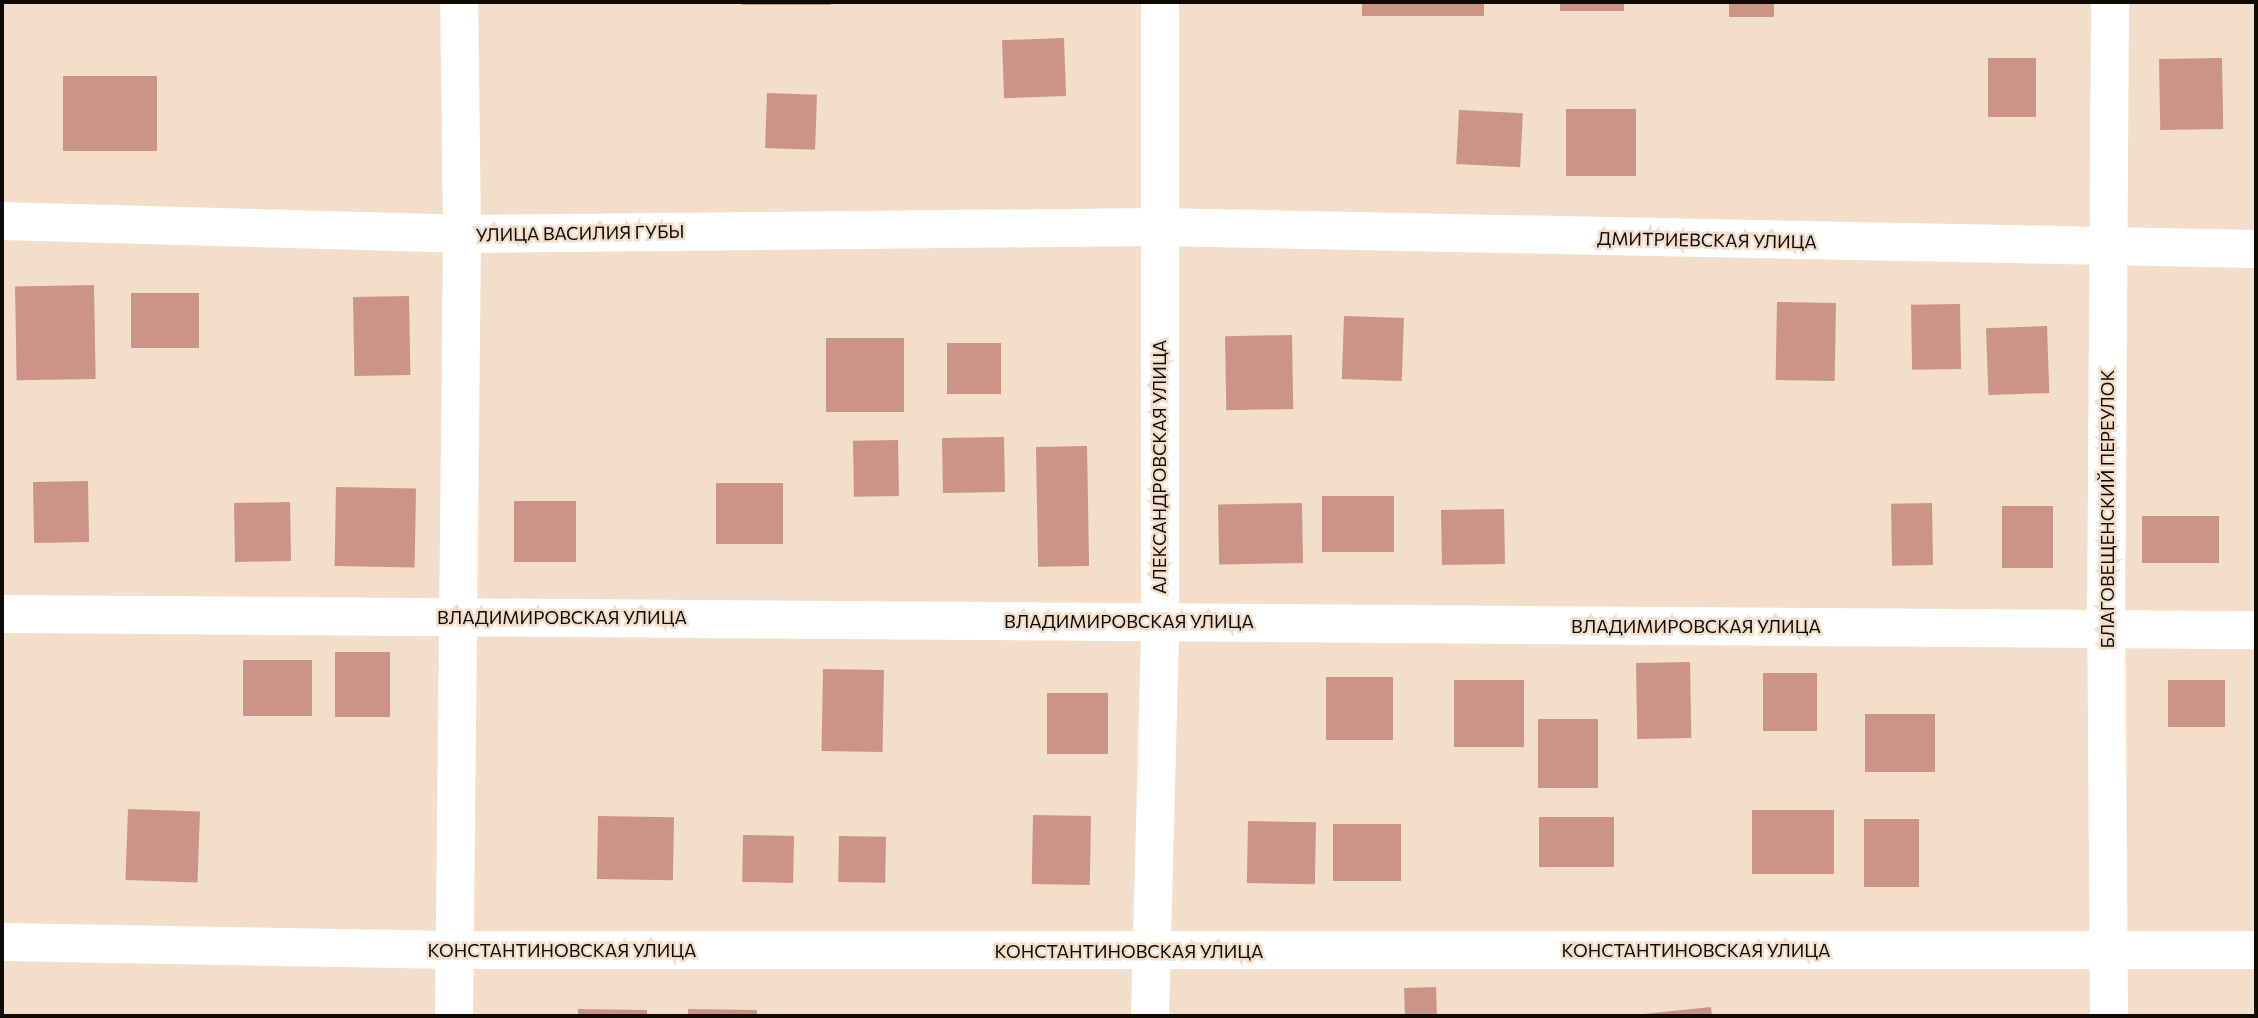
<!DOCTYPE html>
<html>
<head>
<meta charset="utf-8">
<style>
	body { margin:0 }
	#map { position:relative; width:2258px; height:1018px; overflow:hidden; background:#f2decb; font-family:Commissioner,sans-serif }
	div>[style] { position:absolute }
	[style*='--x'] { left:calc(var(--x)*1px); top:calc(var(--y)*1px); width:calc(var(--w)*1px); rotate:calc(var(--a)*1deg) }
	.building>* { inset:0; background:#cb9487; transform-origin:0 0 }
	.minor>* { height:38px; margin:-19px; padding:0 19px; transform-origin:19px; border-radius:19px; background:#fff }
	span { translate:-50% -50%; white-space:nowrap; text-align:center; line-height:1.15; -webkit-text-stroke:5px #f2decb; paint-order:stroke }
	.street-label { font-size:18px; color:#100a05 }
	.frame { position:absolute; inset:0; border:4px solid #100a05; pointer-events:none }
</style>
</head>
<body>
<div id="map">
	<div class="building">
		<i style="left:742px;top:2px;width:89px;height:3px"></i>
		<i style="left:1362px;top:2px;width:122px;height:14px"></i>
		<i style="left:1560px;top:2px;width:64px;height:9px"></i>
		<i style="left:1729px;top:2px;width:45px;height:15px"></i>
		<i style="left:1064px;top:38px;width:58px;height:62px;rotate:88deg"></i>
		<i style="left:2036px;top:58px;width:59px;height:48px;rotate:90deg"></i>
		<i style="left:2222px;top:58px;width:71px;height:63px;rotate:89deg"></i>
		<i style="left:63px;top:76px;width:94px;height:75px"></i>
		<i style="left:767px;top:93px;width:50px;height:55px;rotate:2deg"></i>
		<i style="left:1636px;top:109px;width:67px;height:70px;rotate:90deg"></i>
		<i style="left:1459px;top:110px;width:64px;height:54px;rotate:3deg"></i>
		<i style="left:94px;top:285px;width:94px;height:79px;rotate:89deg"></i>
		<i style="left:131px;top:293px;width:68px;height:55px"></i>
		<i style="left:409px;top:296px;width:79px;height:56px;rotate:89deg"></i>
		<i style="left:1777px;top:302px;width:59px;height:78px;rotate:1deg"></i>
		<i style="left:1960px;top:304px;width:65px;height:49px;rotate:89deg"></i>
		<i style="left:1344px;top:316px;width:60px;height:63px;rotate:2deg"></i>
		<i style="left:2047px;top:326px;width:67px;height:61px;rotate:88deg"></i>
		<i style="left:1292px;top:335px;width:74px;height:67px;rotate:89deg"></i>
		<i style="left:904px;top:338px;width:74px;height:78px;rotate:90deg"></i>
		<i style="left:1001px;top:343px;width:51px;height:54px;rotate:90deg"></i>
		<i style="left:1004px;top:437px;width:55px;height:62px;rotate:89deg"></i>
		<i style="left:898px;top:440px;width:56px;height:45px;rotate:89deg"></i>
		<i style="left:1087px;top:446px;width:120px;height:51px;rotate:89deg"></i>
		<i style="left:88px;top:481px;width:61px;height:55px;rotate:89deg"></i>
		<i style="left:716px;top:483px;width:67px;height:61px"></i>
		<i style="left:336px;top:487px;width:80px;height:79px;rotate:1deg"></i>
		<i style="left:1394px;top:496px;width:56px;height:72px;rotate:90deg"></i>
		<i style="left:576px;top:501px;width:61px;height:62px;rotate:90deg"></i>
		<i style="left:290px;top:502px;width:59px;height:56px;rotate:89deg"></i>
		<i style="left:1302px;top:503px;width:60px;height:84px;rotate:89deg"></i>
		<i style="left:1932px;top:503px;width:62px;height:41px;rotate:89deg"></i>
		<i style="left:2002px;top:506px;width:51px;height:62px"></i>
		<i style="left:1504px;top:509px;width:55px;height:63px;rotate:89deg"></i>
		<i style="left:2142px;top:516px;width:77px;height:47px"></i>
		<i style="left:335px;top:652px;width:55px;height:65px"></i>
		<i style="left:243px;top:660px;width:69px;height:56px"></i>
		<i style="left:1690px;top:662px;width:76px;height:54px;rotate:89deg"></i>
		<i style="left:823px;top:669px;width:61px;height:82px;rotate:1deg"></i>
		<i style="left:1763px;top:673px;width:54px;height:58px"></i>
		<i style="left:1326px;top:677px;width:67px;height:63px"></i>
		<i style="left:1454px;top:680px;width:70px;height:67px"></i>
		<i style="left:2168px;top:680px;width:57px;height:47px"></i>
		<i style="left:1108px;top:693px;width:61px;height:61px;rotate:90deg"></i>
		<i style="left:1865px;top:714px;width:70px;height:58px"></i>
		<i style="left:1538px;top:719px;width:60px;height:69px"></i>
		<i style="left:128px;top:809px;width:72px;height:71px;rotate:2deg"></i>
		<i style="left:1752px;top:810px;width:82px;height:64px"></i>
		<i style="left:1033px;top:815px;width:58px;height:69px;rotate:1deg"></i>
		<i style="left:598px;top:816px;width:76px;height:63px;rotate:1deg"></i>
		<i style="left:1539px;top:817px;width:75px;height:50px"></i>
		<i style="left:1864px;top:819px;width:55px;height:68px"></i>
		<i style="left:1248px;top:821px;width:68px;height:62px;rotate:1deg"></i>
		<i style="left:1333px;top:824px;width:68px;height:57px"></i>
		<i style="left:743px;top:835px;width:51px;height:47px;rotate:1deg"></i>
		<i style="left:839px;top:836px;width:47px;height:46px;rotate:1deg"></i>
		<i style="left:1436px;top:987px;width:29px;height:32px;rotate:88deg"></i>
		<i style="left:1711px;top:1007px;width:9px;height:68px;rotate:84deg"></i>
		<i style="clip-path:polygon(578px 1009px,647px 1010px,647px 1016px,578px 1016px)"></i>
		<i style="clip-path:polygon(688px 1009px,757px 1010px,757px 1016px,688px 1016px)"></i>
		<i style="left:1297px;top:1014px;width:33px;height:2px"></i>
	</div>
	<div class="minor">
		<i style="--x:2;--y:221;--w:460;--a:1.6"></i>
		<i style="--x:462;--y:234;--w:695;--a:-0.58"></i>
		<i style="--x:1157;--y:227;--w:1099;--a:1.15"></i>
		<i style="--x:2;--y:614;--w:2254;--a:0.41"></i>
		<i style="--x:2;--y:942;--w:452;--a:1"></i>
		<i style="--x:454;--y:950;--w:1802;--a:0"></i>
		<i style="--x:454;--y:1016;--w:782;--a:-89.41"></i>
		<i style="--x:462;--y:234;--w:232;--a:-90.7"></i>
		<i style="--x:1150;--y:1016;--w:395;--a:-88.5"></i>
		<i style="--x:1160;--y:621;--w:619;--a:-90"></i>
		<i style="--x:2109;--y:1016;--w:387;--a:-90.4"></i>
		<i style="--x:2106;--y:629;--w:627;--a:-89.63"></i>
	</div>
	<div class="street-label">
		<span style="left:580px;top:233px;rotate:-1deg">УЛИЦА ВАСИЛИЯ ГУБЫ</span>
		<span style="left:1707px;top:240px;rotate:1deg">ДМИТРИЕВСКАЯ УЛИЦА</span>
		<span style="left:1159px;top:467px;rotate:-90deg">АЛЕКСАНДРОВСКАЯ УЛИЦА</span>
		<span style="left:2107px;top:509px;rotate:-90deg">БЛАГОВЕЩЕНСКИЙ ПЕРЕУЛОК</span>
		<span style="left:562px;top:617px">ВЛАДИМИРОВСКАЯ УЛИЦА</span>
		<span style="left:1129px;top:621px">ВЛАДИМИРОВСКАЯ УЛИЦА</span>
		<span style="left:1696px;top:626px">ВЛАДИМИРОВСКАЯ УЛИЦА</span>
		<span style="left:562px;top:950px">КОНСТАНТИНОВСКАЯ УЛИЦА</span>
		<span style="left:1696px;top:950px">КОНСТАНТИНОВСКАЯ УЛИЦА</span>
		<span style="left:1129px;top:951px">КОНСТАНТИНОВСКАЯ УЛИЦА</span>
	</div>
	<div class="frame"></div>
</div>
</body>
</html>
